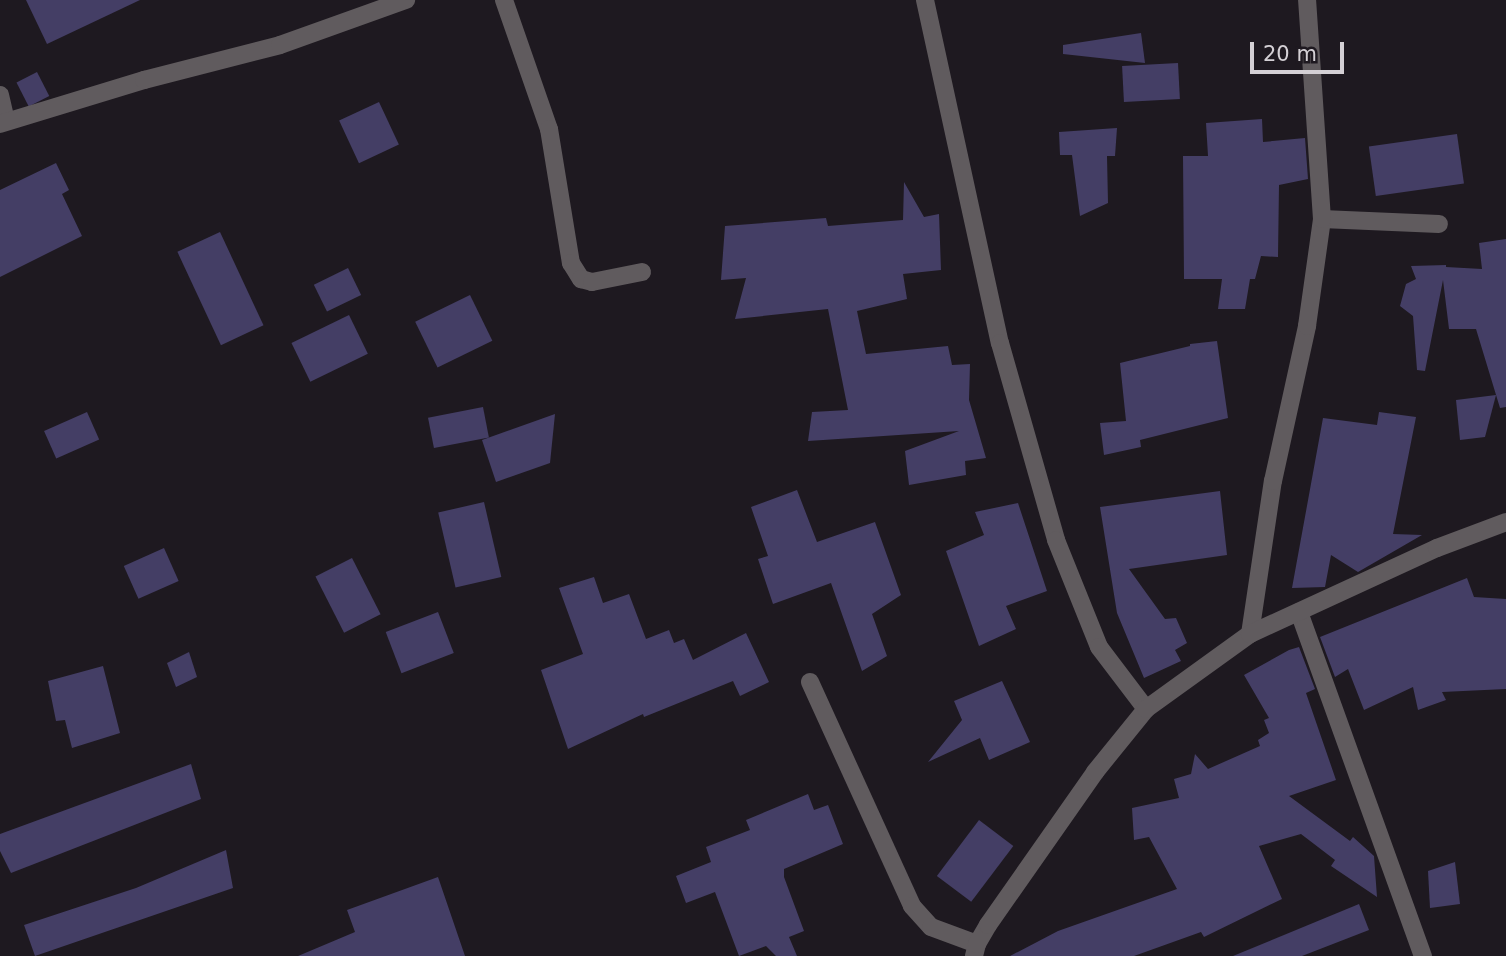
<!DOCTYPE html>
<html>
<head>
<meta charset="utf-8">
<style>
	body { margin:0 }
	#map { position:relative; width:1506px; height:956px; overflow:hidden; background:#1e1920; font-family:"DejaVu Sans",sans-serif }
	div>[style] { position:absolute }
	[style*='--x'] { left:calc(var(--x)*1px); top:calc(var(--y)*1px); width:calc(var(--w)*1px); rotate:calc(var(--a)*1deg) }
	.building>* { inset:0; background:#443e65; transform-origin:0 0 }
	.minor>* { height:18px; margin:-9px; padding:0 9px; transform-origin:9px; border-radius:9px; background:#605b5e }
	span { translate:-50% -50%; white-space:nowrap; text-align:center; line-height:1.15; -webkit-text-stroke:6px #1e1920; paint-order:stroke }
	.scale { position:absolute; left:1250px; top:42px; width:94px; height:32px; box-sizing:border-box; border:4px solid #d4d0d5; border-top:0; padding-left:9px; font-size:21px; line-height:24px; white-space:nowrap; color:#d4d0d5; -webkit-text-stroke:5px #1e1920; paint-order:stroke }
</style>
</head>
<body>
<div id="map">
	<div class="building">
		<i style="clip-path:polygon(26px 0,140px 0,47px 44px)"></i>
		<i style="clip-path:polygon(1141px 33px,1145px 63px,1063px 54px,1063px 45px)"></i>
		<i style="left:1178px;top:63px;width:36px;height:56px;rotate:87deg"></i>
		<i style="left:37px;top:72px;width:27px;height:23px;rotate:63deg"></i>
		<i style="left:379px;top:102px;width:47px;height:44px;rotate:65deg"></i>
		<i style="clip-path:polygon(1262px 119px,1263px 142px,1305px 138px,1308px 179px,1279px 185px,1278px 257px,1261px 256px,1255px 279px,1250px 279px,1245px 309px,1218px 309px,1222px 279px,1184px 279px,1183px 156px,1208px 156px,1206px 123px)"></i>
		<i style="clip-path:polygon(1117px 128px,1115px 156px,1107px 156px,1108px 203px,1080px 216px,1072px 155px,1060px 155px,1059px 132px)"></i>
		<i style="left:1457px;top:134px;width:50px;height:89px;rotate:82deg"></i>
		<i style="clip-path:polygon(56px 163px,69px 190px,62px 194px,82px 236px,0 277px,0 190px)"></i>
		<i style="clip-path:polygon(904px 182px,924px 217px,939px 214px,941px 270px,903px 274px,907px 299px,857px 311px,866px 354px,948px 346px,952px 365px,970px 364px,969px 400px,986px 458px,965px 461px,966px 475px,909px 485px,905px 451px,959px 431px,808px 441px,812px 412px,848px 410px,828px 309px,735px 319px,746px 278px,721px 280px,725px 226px,826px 218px,828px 226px,903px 220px)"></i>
		<i style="left:220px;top:232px;width:103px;height:47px;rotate:65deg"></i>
		<i style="clip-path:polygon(1506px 239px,1506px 407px,1500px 408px,1476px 329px,1449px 329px,1443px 280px,1425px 371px,1417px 370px,1413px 316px,1400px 306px,1406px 284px,1416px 279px,1411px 266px,1446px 265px,1446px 267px,1482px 269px,1479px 243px)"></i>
		<i style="left:348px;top:268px;width:30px;height:38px;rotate:64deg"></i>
		<i style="left:470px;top:295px;width:51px;height:61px;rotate:64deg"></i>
		<i style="left:349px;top:315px;width:43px;height:64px;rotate:64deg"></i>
		<i style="clip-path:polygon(1217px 341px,1228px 418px,1140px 440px,1141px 447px,1104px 455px,1100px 423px,1126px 421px,1120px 363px,1190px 346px,1190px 344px)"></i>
		<i style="clip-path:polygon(1496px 395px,1485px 437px,1460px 440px,1456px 400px)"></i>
		<i style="left:483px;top:407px;width:31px;height:56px;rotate:79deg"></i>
		<i style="left:87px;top:412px;width:30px;height:47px;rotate:66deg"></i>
		<i style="clip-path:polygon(1379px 412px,1416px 417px,1393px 534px,1422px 535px,1358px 572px,1331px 555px,1325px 587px,1292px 588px,1323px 418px,1377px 425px)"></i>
		<i style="clip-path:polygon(555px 414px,550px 463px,496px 482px,482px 440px)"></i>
		<i style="clip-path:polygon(797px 490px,817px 542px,875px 522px,901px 595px,872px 614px,887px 656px,862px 671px,831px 583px,773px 604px,758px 559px,768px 556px,751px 507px)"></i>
		<i style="clip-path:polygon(1220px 491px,1227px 555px,1129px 569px,1165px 619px,1176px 618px,1187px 643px,1175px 650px,1181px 661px,1144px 678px,1117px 613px,1100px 507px)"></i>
		<i style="left:484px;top:502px;width:77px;height:47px;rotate:77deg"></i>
		<i style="clip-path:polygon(1018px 503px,1047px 591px,1006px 606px,1016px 629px,979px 646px,946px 551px,984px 535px,975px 512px)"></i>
		<i style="left:164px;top:548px;width:36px;height:44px;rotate:66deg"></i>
		<i style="left:352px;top:558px;width:63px;height:41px;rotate:63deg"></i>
		<i style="clip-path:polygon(594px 577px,603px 603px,629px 594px,646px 639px,669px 630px,674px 643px,684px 639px,693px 660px,746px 633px,769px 682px,740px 696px,733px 681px,644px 717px,643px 714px,568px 749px,541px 670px,583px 654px,559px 588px)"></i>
		<i style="clip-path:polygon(1467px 578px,1474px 597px,1506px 599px,1506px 689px,1442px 692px,1446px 700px,1418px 710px,1413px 687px,1364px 710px,1348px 669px,1335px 677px,1320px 637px)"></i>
		<i style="left:438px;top:612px;width:44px;height:56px;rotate:69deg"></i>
		<i style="clip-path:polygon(1299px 647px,1315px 689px,1306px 693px,1336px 780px,1289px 796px,1350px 841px,1353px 837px,1374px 856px,1377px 897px,1331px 866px,1335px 860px,1301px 834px,1259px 846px,1282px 899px,1204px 937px,1201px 932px,1134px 956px,1010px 956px,1058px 931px,1177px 889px,1149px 837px,1134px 840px,1132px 808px,1179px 798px,1174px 779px,1191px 774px,1195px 754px,1208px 769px,1260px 746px,1258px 740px,1269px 733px,1264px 720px,1269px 718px,1244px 675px,1289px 650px)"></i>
		<i style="clip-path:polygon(189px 652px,197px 677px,176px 687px,167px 663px)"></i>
		<i style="clip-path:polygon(103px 666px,120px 733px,72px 748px,65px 720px,56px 721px,48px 681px)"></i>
		<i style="clip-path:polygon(1002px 681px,1030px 742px,989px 760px,980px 738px,928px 762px,962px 720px,954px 701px)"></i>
		<i style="clip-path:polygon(191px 764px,201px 799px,11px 873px,0 851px,0 834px)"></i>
		<i style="clip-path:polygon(808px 794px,814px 810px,828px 805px,843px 844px,784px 869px,784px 877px,804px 931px,789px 937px,797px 956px,776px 956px,766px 946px,739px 956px,715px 892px,686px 903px,676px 876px,711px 862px,706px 847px,750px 830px,746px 820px)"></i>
		<i style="left:979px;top:820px;width:43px;height:70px;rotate:37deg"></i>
		<i style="clip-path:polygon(226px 850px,233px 888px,35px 956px,24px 925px,136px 888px)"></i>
		<i style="clip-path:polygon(1455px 862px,1460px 904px,1430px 908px,1428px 871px)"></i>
		<i style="clip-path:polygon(438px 877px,465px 956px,298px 956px,355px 932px,347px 910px)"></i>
		<i style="clip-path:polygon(1359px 904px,1369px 930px,1302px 956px,1233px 956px)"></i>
	</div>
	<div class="minor">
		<i style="--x:504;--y:0;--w:137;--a:70.8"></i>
		<i style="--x:549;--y:129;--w:136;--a:80.7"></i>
		<i style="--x:571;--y:263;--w:19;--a:58"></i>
		<i style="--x:581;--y:279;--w:11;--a:15"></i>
		<i style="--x:592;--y:282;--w:51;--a:-11.3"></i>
		<i style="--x:925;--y:0;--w:351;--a:77.7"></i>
		<i style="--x:1000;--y:343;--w:205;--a:74.1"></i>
		<i style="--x:1056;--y:540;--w:115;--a:68.1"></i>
		<i style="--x:1099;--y:647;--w:78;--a:52.8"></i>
		<i style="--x:0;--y:95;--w:27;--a:77"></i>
		<i style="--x:0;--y:124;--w:151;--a:-17"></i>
		<i style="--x:144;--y:80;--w:140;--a:-14.4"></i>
		<i style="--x:280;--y:45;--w:134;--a:-19.7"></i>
		<i style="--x:1322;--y:219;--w:117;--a:2.4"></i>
		<i style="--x:1299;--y:612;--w:366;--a:70.2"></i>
		<i style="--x:1250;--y:634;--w:155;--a:-81.5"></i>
		<i style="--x:1273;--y:481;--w:159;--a:-77.6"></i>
		<i style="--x:1307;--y:326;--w:108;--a:-82"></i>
		<i style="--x:1322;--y:219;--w:220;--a:-93.9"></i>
		<i style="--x:810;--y:682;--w:246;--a:65.5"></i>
		<i style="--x:912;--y:906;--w:28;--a:48"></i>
		<i style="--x:931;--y:927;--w:49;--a:20.3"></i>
		<i style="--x:974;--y:956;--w:12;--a:-76"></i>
		<i style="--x:977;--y:944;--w:22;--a:-60"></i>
		<i style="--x:988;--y:925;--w:187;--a:-55"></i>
		<i style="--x:1095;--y:772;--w:81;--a:-51"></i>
		<i style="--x:1146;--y:709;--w:128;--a:-35.8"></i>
		<i style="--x:1250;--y:634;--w:206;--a:-24.7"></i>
		<i style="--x:1437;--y:548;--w:74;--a:-20.6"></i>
	</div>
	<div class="scale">20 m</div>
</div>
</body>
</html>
